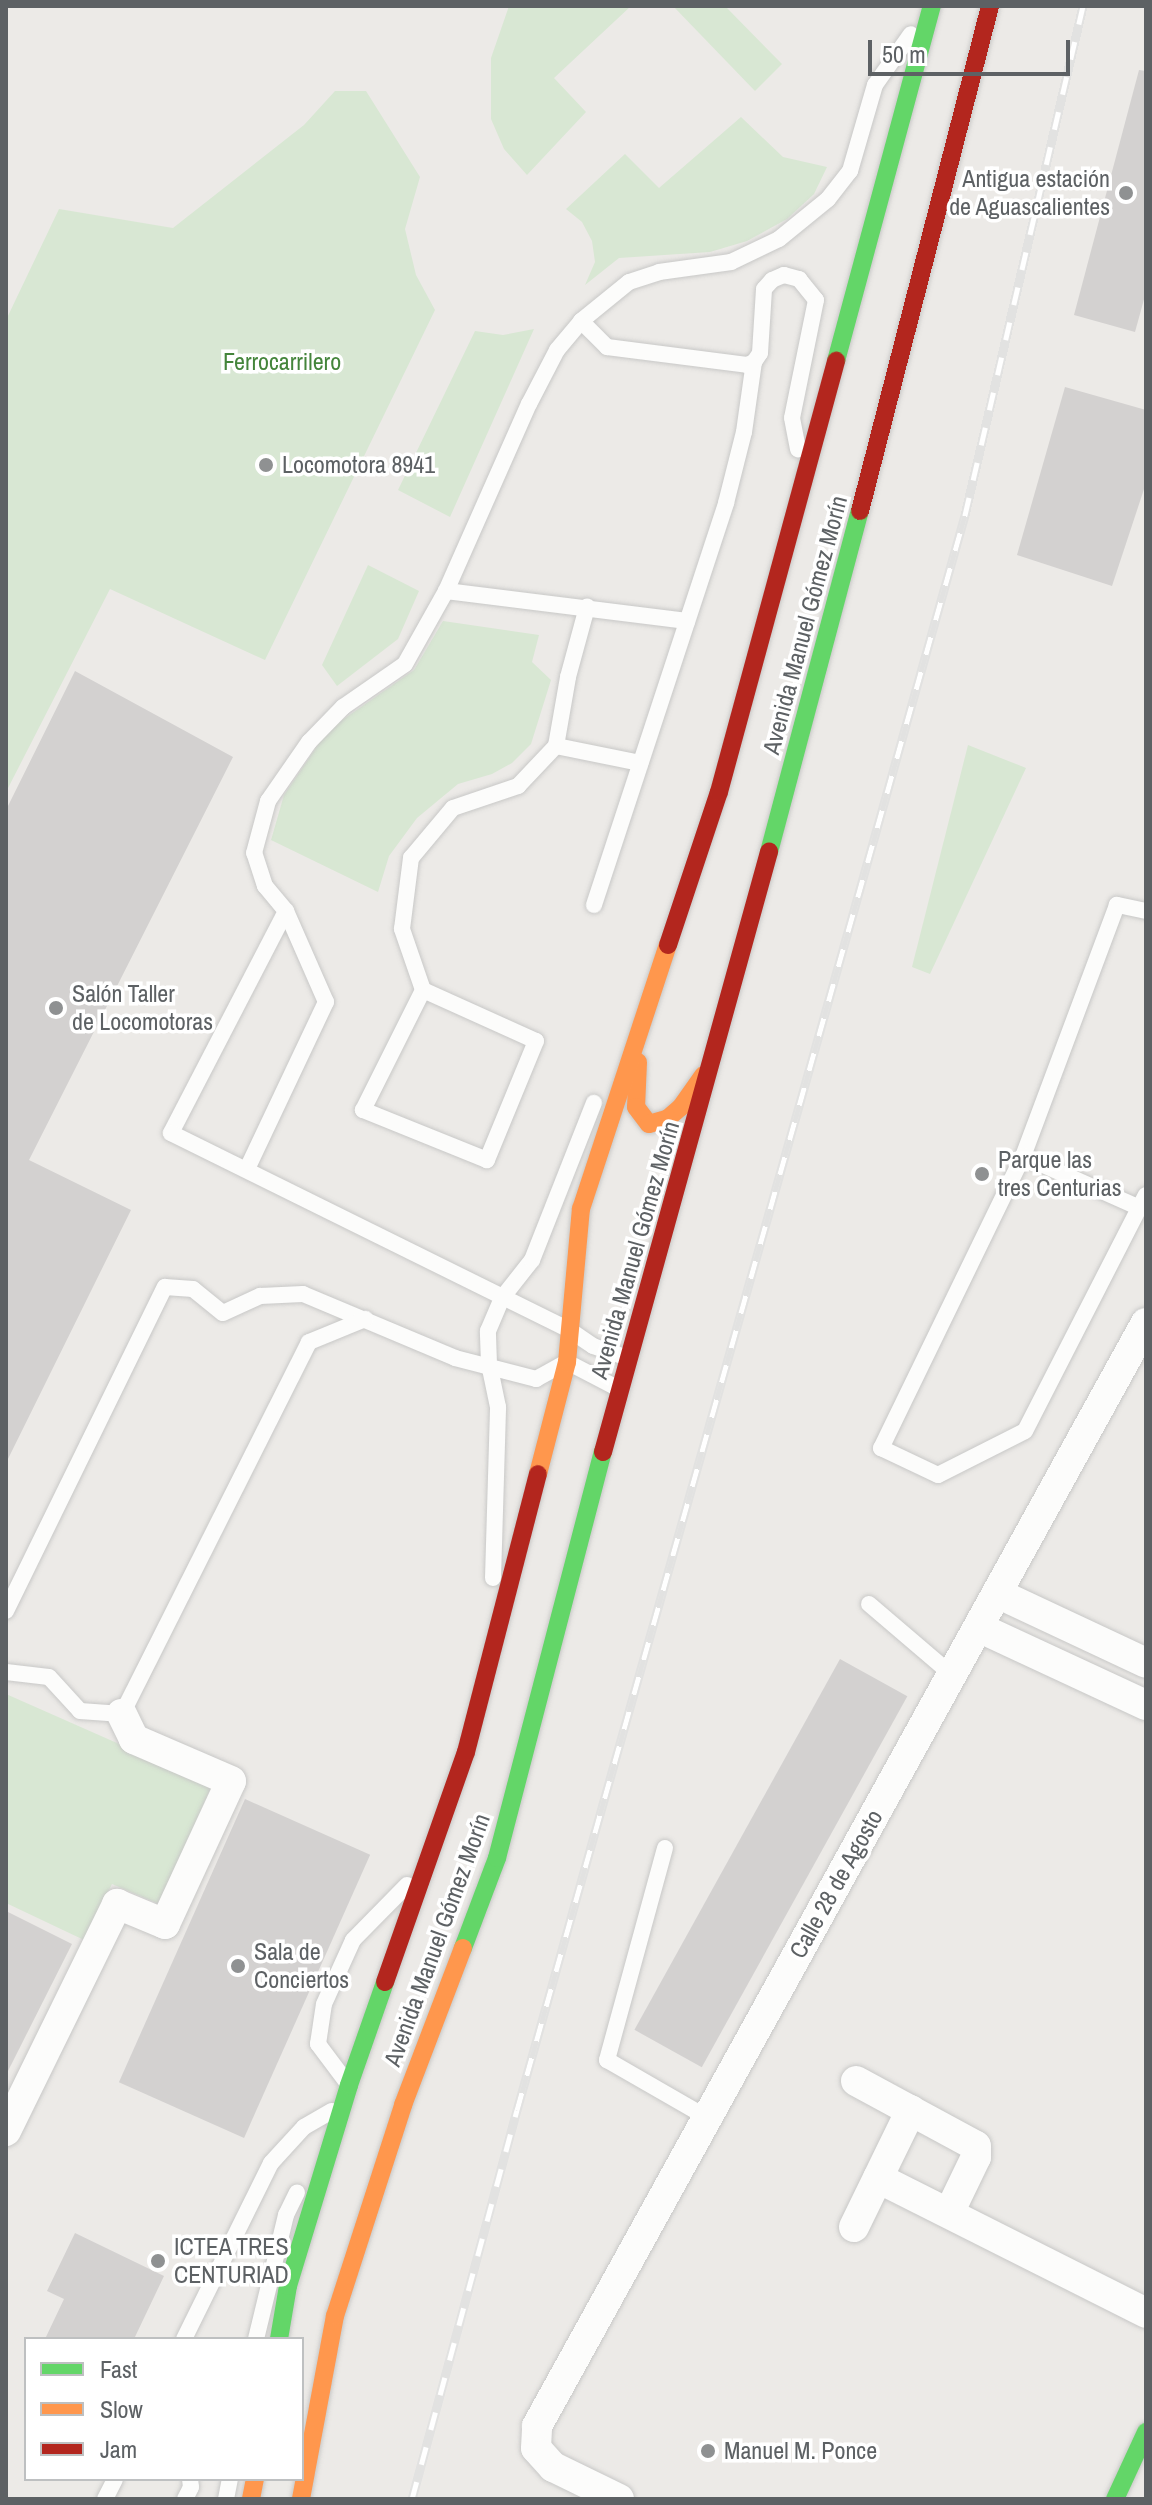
<!DOCTYPE html>
<html>
<head>
<meta charset="utf-8">
<style>
	body { margin:0 }
	#map { position:relative; width:1152px; height:2505px; overflow:hidden; background:#eceae7; font-family:"Archivo Narrow",sans-serif }
	div>[style] { position:absolute }
	[style*='--x'] { left:calc(var(--x)*1px); top:calc(var(--y)*1px); width:calc(var(--w)*1px); rotate:calc(var(--a)*1deg) }
	.green>* { inset:0; background:#d8e7d3 }
	.building>* { inset:0; background:#d3d1d0; transform-origin:0 0 }
	.roads { filter:drop-shadow(0 0 2px #c8c8c7) drop-shadow(0 0 2px #c8c8c7) }
	.lane>* { height:16px; margin:-8px; padding:0 8px; transform-origin:8px; border-radius:8px; background:#fcfcfb }
	.street>* { height:30px; margin:-15px; padding:0 15px; transform-origin:15px; border-radius:15px; background:#fcfcfb }
	.fast>* { height:18px; margin:-9px; padding:0 9px; transform-origin:9px; border-radius:9px; background:#63d668 }
	.slow>* { height:18px; margin:-9px; padding:0 9px; transform-origin:9px; border-radius:9px; background:#ff974d }
	.jam>* { height:18px; margin:-9px; padding:0 9px; transform-origin:9px; border-radius:9px; background:#b3261e }
	.rail>* { height:9px; margin-top:-4.5px; transform-origin:0; background:repeating-linear-gradient(90deg,#fff 0 18px,#e2e2e1 0 36px); box-sizing:border-box; border-block:2px solid #e2e2e1 }
	.dots>* { width:22px; height:22px; translate:-50% -50%; box-sizing:border-box; border:4px solid #fff; border-radius:50% }
	span { translate:-50% -50%; white-space:nowrap; text-align:center; line-height:1.15; -webkit-text-stroke:7px #fff; paint-order:stroke }
	.poi-label { font-size:24px; color:#5d6164 }
	.right { translate:-100% -50%; text-align:right }
	.left { translate:0 -50%; text-align:left }
	.park-label { font-size:24px; color:#44853b }
	.street-label { font-size:24px; color:#5d6164 }
	.frame { position:absolute; inset:0; border:8px solid #5d6164; pointer-events:none }
	.legend { position:absolute; left:24px; top:2337px; width:280px; height:144px; box-sizing:border-box; background:#fff; border:2px solid #bec0c1; margin:0; padding:10px 14px; list-style:none; font-size:24px; color:#5d6164 }
	.legend li { display:flex; align-items:center; gap:16px; height:40px }
	.legend b { width:40px; border:2px solid #bec0c1 }
	.scale { position:absolute; left:868px; top:40px; width:202px; height:36px; box-sizing:border-box; border:4px solid #5d6164; border-top:0; padding-left:10px; font-size:24px; line-height:28px; white-space:nowrap; color:#5d6164; -webkit-text-stroke:6px #fff; paint-order:stroke }
</style>
</head>
<body>
<div id="map">
	<div class="green">
		<i style="clip-path:polygon(509px 6px,631px 6px,554px 78px,586px 112px,527px 175px,504px 149px,491px 119px,491px 58px)"></i>
		<i style="clip-path:polygon(673px 6px,725px 6px,782px 64px,755px 91px)"></i>
		<i style="clip-path:polygon(335px 91px,366px 91px,420px 177px,405px 229px,416px 275px,435px 310px,265px 660px,110px 589px,6px 792px,6px 320px,59px 209px,173px 228px,304px 125px)"></i>
		<i style="clip-path:polygon(741px 117px,783px 157px,827px 167px,814px 194px,787px 219px,747px 241px,710px 252px,619px 258px,585px 285px,595px 262px,592px 241px,582px 222px,566px 209px,625px 154px,659px 188px)"></i>
		<i style="clip-path:polygon(534px 329px,450px 517px,398px 490px,475px 331px,503px 335px)"></i>
		<i style="clip-path:polygon(368px 565px,419px 591px,398px 639px,337px 686px,322px 665px)"></i>
		<i style="clip-path:polygon(443px 621px,539px 635px,532px 662px,551px 680px,531px 744px,512px 763px,492px 774px,458px 784px,417px 818px,389px 856px,378px 892px,271px 840px,284px 795px,328px 730px,414px 670px)"></i>
		<i style="clip-path:polygon(968px 745px,1026px 768px,930px 974px,912px 967px)"></i>
		<i style="clip-path:polygon(6px 1694px,212px 1785px,159px 1904px,112px 1884px,84px 1940px,6px 1903px)"></i>
	</div>
	<div class="building">
		<i style="clip-path:polygon(1139px 70px,1146px 71px,1146px 292px,1135px 332px,1074px 315px)"></i>
		<i style="clip-path:polygon(1065px 387px,1146px 410px,1146px 483px,1112px 586px,1017px 555px)"></i>
		<i style="clip-path:polygon(75px 671px,233px 757px,29px 1160px,131px 1210px,6px 1463px,6px 810px)"></i>
		<i style="left:840px;top:1659px;width:77px;height:424px;rotate:29deg"></i>
		<i style="left:245px;top:1799px;width:137px;height:310px;rotate:24deg"></i>
		<i style="clip-path:polygon(6px 1911px,72px 1944px,6px 2075px)"></i>
		<i style="clip-path:polygon(75px 2233px,164px 2276px,134px 2339px,45px 2339px,64px 2299px,47px 2291px)"></i>
	</div>
	<div class="roads">
		<div class="lane">
			<i style="--x:581;--y:321;--w:37;--a:45"></i>
			<i style="--x:607;--y:347;--w:141;--a:7.3"></i>
			<i style="--x:747;--y:365;--w:8;--a:-23"></i>
			<i style="--x:446;--y:591;--w:243;--a:7.1"></i>
			<i style="--x:556;--y:746;--w:86;--a:11.4"></i>
			<i style="--x:594;--y:905;--w:423;--a:-71.8"></i>
			<i style="--x:726;--y:503;--w:73;--a:-75.8"></i>
			<i style="--x:744;--y:432;--w:71;--a:-81.9"></i>
			<i style="--x:754;--y:362;--w:11;--a:-56"></i>
			<i style="--x:760;--y:353;--w:64;--a:-86.4"></i>
			<i style="--x:764;--y:289;--w:12;--a:-48"></i>
			<i style="--x:772;--y:280;--w:13;--a:-23"></i>
			<i style="--x:784;--y:275;--w:16;--a:15"></i>
			<i style="--x:799;--y:279;--w:27;--a:51"></i>
			<i style="--x:816;--y:300;--w:120;--a:101.5"></i>
			<i style="--x:792;--y:418;--w:32;--a:79"></i>
			<i style="--x:286;--y:911;--w:250;--a:117.4"></i>
			<i style="--x:171;--y:1133;--w:443;--a:26.3"></i>
			<i style="--x:568;--y:1329;--w:30;--a:34"></i>
			<i style="--x:593;--y:1346;--w:37;--a:19"></i>
			<i style="--x:1146;--y:911;--w:30;--a:-168"></i>
			<i style="--x:1117;--y:905;--w:268;--a:110.5"></i>
			<i style="--x:1023;--y:1156;--w:325;--a:115.9"></i>
			<i style="--x:881;--y:1448;--w:63;--a:25.3"></i>
			<i style="--x:938;--y:1475;--w:97;--a:-26.8"></i>
			<i style="--x:1025;--y:1431;--w:265;--a:-62.9"></i>
			<i style="--x:423;--y:990;--w:124;--a:24.3"></i>
			<i style="--x:536;--y:1041;--w:129;--a:112.4"></i>
			<i style="--x:487;--y:1160;--w:134;--a:-158"></i>
			<i style="--x:363;--y:1110;--w:134;--a:-63.4"></i>
			<i style="--x:423;--y:990;--w:65;--a:-109"></i>
			<i style="--x:402;--y:929;--w:72;--a:-82.8"></i>
			<i style="--x:411;--y:858;--w:65;--a:-50"></i>
			<i style="--x:453;--y:808;--w:69;--a:-18.7"></i>
			<i style="--x:518;--y:786;--w:55;--a:-46.5"></i>
			<i style="--x:556;--y:746;--w:70;--a:-80.1"></i>
			<i style="--x:568;--y:677;--w:73;--a:-74.8"></i>
			<i style="--x:1023;--y:1156;--w:128;--a:24"></i>
			<i style="--x:1140;--y:1208;--w:6;--a:-9"></i>
			<i style="--x:247;--y:1169;--w:185;--a:-64.7"></i>
			<i style="--x:326;--y:1002;--w:99;--a:-113.7"></i>
			<i style="--x:286;--y:911;--w:33;--a:-130"></i>
			<i style="--x:265;--y:886;--w:35;--a:-108"></i>
			<i style="--x:254;--y:853;--w:54;--a:-74.9"></i>
			<i style="--x:268;--y:801;--w:72;--a:-55.2"></i>
			<i style="--x:309;--y:742;--w:49;--a:-45.8"></i>
			<i style="--x:343;--y:707;--w:75;--a:-34.7"></i>
			<i style="--x:405;--y:664;--w:84;--a:-60.7"></i>
			<i style="--x:446;--y:591;--w:205;--a:-66.1"></i>
			<i style="--x:529;--y:404;--w:61;--a:-62.6"></i>
			<i style="--x:557;--y:350;--w:38;--a:-50"></i>
			<i style="--x:581;--y:321;--w:62;--a:-39.1"></i>
			<i style="--x:629;--y:282;--w:32;--a:-18"></i>
			<i style="--x:659;--y:272;--w:73;--a:-7.9"></i>
			<i style="--x:731;--y:262;--w:53;--a:-25.6"></i>
			<i style="--x:779;--y:239;--w:63;--a:-39.2"></i>
			<i style="--x:828;--y:199;--w:36;--a:-52"></i>
			<i style="--x:850;--y:171;--w:90;--a:-73.8"></i>
			<i style="--x:875;--y:85;--w:62;--a:-54.8"></i>
			<i style="--x:493;--y:1578;--w:171;--a:-88.3"></i>
			<i style="--x:498;--y:1407;--w:44;--a:-101.8"></i>
			<i style="--x:489;--y:1364;--w:33;--a:-92"></i>
			<i style="--x:488;--y:1331;--w:36;--a:-67"></i>
			<i style="--x:502;--y:1298;--w:48;--a:-51.7"></i>
			<i style="--x:532;--y:1260;--w:169;--a:-68.5"></i>
			<i style="--x:869;--y:1604;--w:109;--a:40.5"></i>
			<i style="--x:6;--y:1611;--w:361;--a:-63.9"></i>
			<i style="--x:165;--y:1287;--w:28;--a:4"></i>
			<i style="--x:193;--y:1289;--w:38;--a:39"></i>
			<i style="--x:223;--y:1313;--w:41;--a:-24.7"></i>
			<i style="--x:260;--y:1296;--w:43;--a:-2.7"></i>
			<i style="--x:303;--y:1294;--w:165;--a:22.8"></i>
			<i style="--x:455;--y:1358;--w:84;--a:14.5"></i>
			<i style="--x:536;--y:1379;--w:35;--a:-29"></i>
			<i style="--x:567;--y:1362;--w:59;--a:27.4"></i>
			<i style="--x:6;--y:1672;--w:43;--a:6.6"></i>
			<i style="--x:49;--y:1677;--w:46;--a:47.6"></i>
			<i style="--x:80;--y:1711;--w:42;--a:4.1"></i>
			<i style="--x:122;--y:1714;--w:416;--a:-63.3"></i>
			<i style="--x:309;--y:1342;--w:61;--a:-22.3"></i>
			<i style="--x:665;--y:1848;--w:220;--a:105.3"></i>
			<i style="--x:607;--y:2060;--w:116;--a:29.9"></i>
			<i style="--x:345;--y:2080;--w:45;--a:-126.9"></i>
			<i style="--x:318;--y:2044;--w:40;--a:-81.5"></i>
			<i style="--x:324;--y:2004;--w:70;--a:-65.6"></i>
			<i style="--x:353;--y:1940;--w:77;--a:-45.5"></i>
			<i style="--x:184;--y:2339;--w:196;--a:-63.7"></i>
			<i style="--x:271;--y:2163;--w:49;--a:-47.5"></i>
			<i style="--x:304;--y:2127;--w:32;--a:-30"></i>
			<i style="--x:256;--y:2339;--w:128;--a:-76.4"></i>
			<i style="--x:286;--y:2215;--w:25;--a:-64"></i>
			<i style="--x:105;--y:2499;--w:22;--a:-63"></i>
			<i style="--x:185;--y:2499;--w:13;--a:-63"></i>
			<i style="--x:191;--y:2487;--w:8;--a:-97"></i>
			<i style="--x:226;--y:2499;--w:20;--a:-79"></i>
		</div>
		<div class="street">
			<i style="--x:999;--y:1594;--w:162;--a:25.1"></i>
			<i style="--x:980;--y:1628;--w:183;--a:24.9"></i>
			<i style="--x:856;--y:2081;--w:136;--a:28.4"></i>
			<i style="--x:976;--y:2146;--w:11;--a:90"></i>
			<i style="--x:976;--y:2157;--w:62;--a:115.7"></i>
			<i style="--x:6;--y:2131;--w:253;--a:-63.9"></i>
			<i style="--x:117;--y:1904;--w:52;--a:22.6"></i>
			<i style="--x:165;--y:1924;--w:157;--a:-65.2"></i>
			<i style="--x:231;--y:1781;--w:106;--a:-156.6"></i>
			<i style="--x:134;--y:1739;--w:28;--a:-116"></i>
			<i style="--x:878;--y:2178;--w:300;--a:26.7"></i>
			<i style="--x:854;--y:2227;--w:130;--a:-64"></i>
			<i style="--x:619;--y:2499;--w:73;--a:-154.1"></i>
			<i style="--x:553;--y:2467;--w:25;--a:-132"></i>
			<i style="--x:536;--y:2448;--w:22;--a:-87"></i>
			<i style="--x:537;--y:2426;--w:1260;--a:-61.1"></i>
		</div>
		<div class="fast">
			<i style="--x:836;--y:361;--w:368;--a:-74.9"></i>
			<i style="--x:769;--y:852;--w:353;--a:-75.1"></i>
			<i style="--x:463;--y:1948;--w:96;--a:-69.3"></i>
			<i style="--x:497;--y:1858;--w:420;--a:-75.4"></i>
			<i style="--x:279;--y:2339;--w:54;--a:-80.4"></i>
			<i style="--x:288;--y:2286;--w:210;--a:-73.1"></i>
			<i style="--x:349;--y:2085;--w:109;--a:-70.7"></i>
			<i style="--x:1115;--y:2499;--w:74;--a:-65.2"></i>
		</div>
		<div class="slow">
			<i style="--x:638;--y:1062;--w:45;--a:92.5"></i>
			<i style="--x:636;--y:1107;--w:21;--a:53"></i>
			<i style="--x:649;--y:1124;--w:19;--a:-16"></i>
			<i style="--x:667;--y:1119;--w:18;--a:-41"></i>
			<i style="--x:681;--y:1107;--w:39;--a:-55"></i>
			<i style="--x:538;--y:1474;--w:116;--a:-75.5"></i>
			<i style="--x:567;--y:1362;--w:154;--a:-84.8"></i>
			<i style="--x:581;--y:1209;--w:278;--a:-71.8"></i>
			<i style="--x:251;--y:2499;--w:20;--a:-79"></i>
			<i style="--x:301;--y:2499;--w:186;--a:-79.5"></i>
			<i style="--x:335;--y:2316;--w:222;--a:-72.1"></i>
			<i style="--x:403;--y:2105;--w:168;--a:-69.1"></i>
		</div>
		<div class="jam">
			<i style="--x:860;--y:511;--w:521;--a:-75.56"></i>
			<i style="--x:668;--y:945;--w:161;--a:-71.6"></i>
			<i style="--x:719;--y:792;--w:447;--a:-74.8"></i>
			<i style="--x:603;--y:1452;--w:623;--a:-74.54"></i>
			<i style="--x:385;--y:1982;--w:244;--a:-70.6"></i>
			<i style="--x:466;--y:1752;--w:287;--a:-75.5"></i>
		</div>
	</div>
	<div class="rail">
		<i style="--x:412;--y:2499;--w:403;--a:-74.9"></i>
		<i style="--x:517;--y:2110;--w:1657;--a:-74.31"></i>
		<i style="--x:965;--y:515;--w:522;--a:-76.95"></i>
	</div>
	<div class="dots">
		<i style="left:1126px;top:193px;background:#8f9192"></i>
		<i style="left:266px;top:465px;background:#8f9192"></i>
		<i style="left:56px;top:1008px;background:#8f9192"></i>
		<i style="left:982px;top:1174px;background:#8f9192"></i>
		<i style="left:238px;top:1966px;background:#8f9192"></i>
		<i style="left:158px;top:2261px;background:#8f9192"></i>
		<i style="left:708px;top:2451px;background:#8f9192"></i>
	</div>
	<div class="poi-label">
		<span class="right" style="left:1110px;top:193px">Antigua estación<br>de Aguascalientes</span>
		<span class="left" style="left:282px;top:465px">Locomotora 8941</span>
		<span class="left" style="left:72px;top:1008px">Salón Taller<br>de Locomotoras</span>
		<span class="left" style="left:998px;top:1174px">Parque las<br>tres Centurias</span>
		<span class="left" style="left:254px;top:1966px">Sala de<br>Conciertos</span>
		<span class="left" style="left:174px;top:2261px">ICTEA TRES<br>CENTURIAD</span>
		<span class="left" style="left:724px;top:2451px">Manuel M. Ponce</span>
	</div>
	<div class="park-label">
		<span style="left:282px;top:362px">Ferrocarrilero</span>
	</div>
	<div class="street-label">
		<span style="left:805px;top:625px;rotate:-75deg">Avenida Manuel Gómez Morín</span>
		<span style="left:635px;top:1250px;rotate:-74deg">Avenida Manuel Gómez Morín</span>
		<span style="left:836px;top:1884px;rotate:-61deg">Calle 28 de Agosto</span>
		<span style="left:437px;top:1940px;rotate:-70deg">Avenida Manuel Gómez Morín</span>
	</div>
	<div class="frame"></div>
	<ul class="legend">
	<li><b style="height:10px;background:#63d668"></b>Fast</li>
	<li><b style="height:10px;background:#ff974d"></b>Slow</li>
	<li><b style="height:10px;background:#b3261e"></b>Jam</li>
	</ul>
	<div class="scale">50 m</div>
</div>
</body>
</html>
